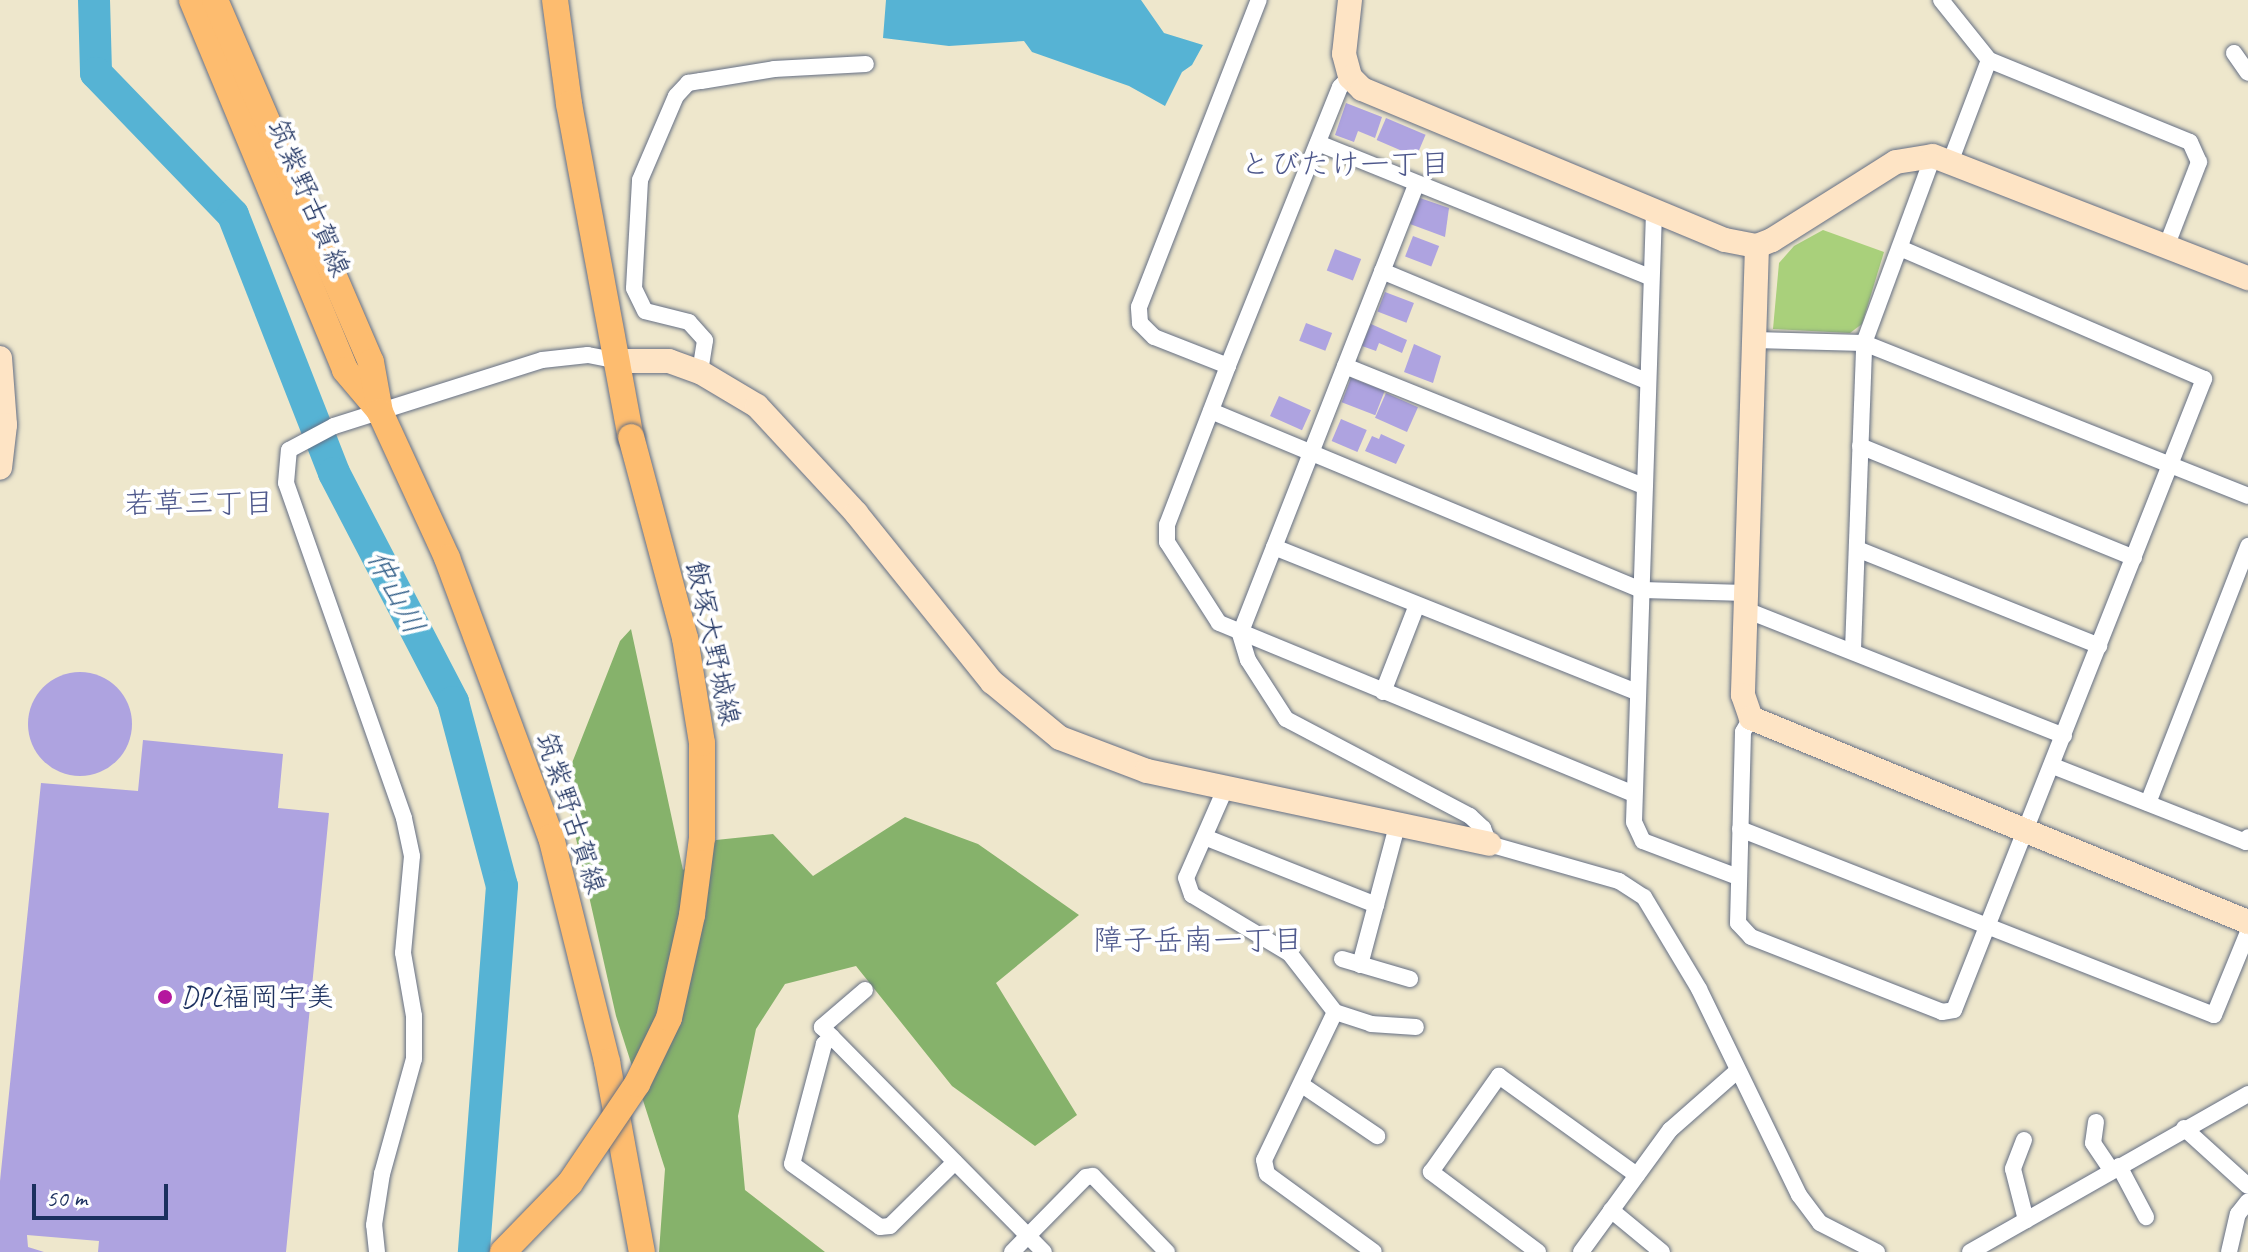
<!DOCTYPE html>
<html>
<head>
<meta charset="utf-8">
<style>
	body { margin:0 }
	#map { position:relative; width:2248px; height:1252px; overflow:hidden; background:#eee7cc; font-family:Caveat,"Klee One",sans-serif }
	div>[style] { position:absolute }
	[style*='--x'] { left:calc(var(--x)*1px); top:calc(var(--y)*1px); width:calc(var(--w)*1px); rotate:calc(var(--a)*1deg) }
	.green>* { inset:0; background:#a9d07b }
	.forest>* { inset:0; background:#86b26b }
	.water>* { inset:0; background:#56b3d4 }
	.river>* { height:32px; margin:-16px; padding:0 16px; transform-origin:16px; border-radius:16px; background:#56b3d4 }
	.building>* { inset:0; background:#aea3e0; transform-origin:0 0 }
	.round { border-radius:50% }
	.roads { filter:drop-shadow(0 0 2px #656f84) drop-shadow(0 0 2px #656f84) }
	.street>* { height:16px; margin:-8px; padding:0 8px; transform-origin:8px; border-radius:8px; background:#fff }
	.secondary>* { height:24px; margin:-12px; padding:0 12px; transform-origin:12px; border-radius:12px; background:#fee4c5 }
	.primary>* { height:26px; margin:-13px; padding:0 13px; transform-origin:13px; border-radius:13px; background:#fdbc6f }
	.bridges { filter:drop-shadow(0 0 2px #656f84) drop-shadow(0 0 2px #656f84) }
	.primary-bridge>* { height:26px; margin:-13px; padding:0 13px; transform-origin:13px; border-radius:13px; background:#fdbc6f }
	.dots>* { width:22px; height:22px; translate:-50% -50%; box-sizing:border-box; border:4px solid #fff; border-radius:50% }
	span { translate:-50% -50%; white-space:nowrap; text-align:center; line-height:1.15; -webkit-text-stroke:8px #fff; paint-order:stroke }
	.street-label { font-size:28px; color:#1b2f5e }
	.poi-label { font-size:28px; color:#1b2f5e }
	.left { translate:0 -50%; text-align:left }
	.neighbourhood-label { font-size:30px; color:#4e588c }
	.water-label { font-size:30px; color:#305d87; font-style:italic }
	.scale { position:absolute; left:32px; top:1184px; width:136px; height:36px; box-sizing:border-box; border:4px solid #1b2f5e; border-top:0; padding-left:10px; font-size:24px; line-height:28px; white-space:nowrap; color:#1b2f5e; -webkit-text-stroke:6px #fff; paint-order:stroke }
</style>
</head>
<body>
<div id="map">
	<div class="green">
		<i style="clip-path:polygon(1823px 230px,1884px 252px,1862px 324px,1850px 333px,1773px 329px,1779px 263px,1794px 246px)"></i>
	</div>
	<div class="forest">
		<i style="clip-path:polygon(631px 629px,683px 870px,716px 840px,773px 834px,813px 876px,905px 817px,978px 844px,1079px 915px,996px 983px,1077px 1115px,1035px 1146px,952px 1086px,856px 966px,785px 984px,756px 1029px,738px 1116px,745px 1190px,825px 1252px,659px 1252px,665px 1169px,616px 1016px,568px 803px,572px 763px,620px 641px)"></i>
	</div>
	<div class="water">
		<i style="clip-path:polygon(886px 0,1141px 0,1164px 33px,1203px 45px,1192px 65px,1182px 72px,1165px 106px,1129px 86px,1032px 52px,1024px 41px,949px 46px,883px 38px)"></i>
	</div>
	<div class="river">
		<i style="--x:94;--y:0;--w:73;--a:88.4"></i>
		<i style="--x:96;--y:73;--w:197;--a:46"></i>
		<i style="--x:233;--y:215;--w:277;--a:68.6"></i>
		<i style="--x:334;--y:473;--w:258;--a:62.5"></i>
		<i style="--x:453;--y:702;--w:190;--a:75.1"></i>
		<i style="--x:502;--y:886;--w:367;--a:94.4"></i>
	</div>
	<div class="building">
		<i style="clip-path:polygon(1346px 103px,1382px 117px,1375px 138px,1358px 131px,1354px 142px,1335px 135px)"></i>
		<i style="left:1386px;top:118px;width:43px;height:24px;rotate:23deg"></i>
		<i style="clip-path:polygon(1420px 198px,1449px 208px,1445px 237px,1410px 224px)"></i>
		<i style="left:1413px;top:236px;width:28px;height:22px;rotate:21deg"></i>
		<i style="left:1335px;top:249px;width:28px;height:23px;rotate:21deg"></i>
		<i style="left:1385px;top:292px;width:31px;height:21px;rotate:21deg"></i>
		<i style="left:1306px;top:323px;width:28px;height:19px;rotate:21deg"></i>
		<i style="clip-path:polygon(1371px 324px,1407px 340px,1402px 353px,1379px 343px,1376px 351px,1362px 346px)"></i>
		<i style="clip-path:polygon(1414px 344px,1441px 356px,1433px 383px,1404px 372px)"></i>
		<i style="left:1351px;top:378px;width:36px;height:26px;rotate:21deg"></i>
		<i style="left:1386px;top:393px;width:35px;height:27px;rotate:24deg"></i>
		<i style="left:1279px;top:396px;width:35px;height:22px;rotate:24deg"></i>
		<i style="left:1341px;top:419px;width:28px;height:24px;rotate:23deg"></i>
		<i style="clip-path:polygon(1381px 434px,1405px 445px,1396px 464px,1365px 451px,1372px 436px,1379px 439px)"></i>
		<i class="round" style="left:28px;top:672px;width:104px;height:104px"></i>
		<i style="clip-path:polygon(143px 740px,283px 754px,278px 808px,329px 813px,286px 1252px,98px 1252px,99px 1241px,27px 1235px,28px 1247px,44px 1252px,0 1252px,0 1181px,41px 783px,138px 791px)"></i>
	</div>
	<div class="roads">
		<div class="street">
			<i style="--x:1941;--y:0;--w:77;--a:51.3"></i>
			<i style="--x:1989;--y:60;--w:107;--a:110.8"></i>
			<i style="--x:2234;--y:53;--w:24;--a:55"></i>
			<i style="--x:1989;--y:60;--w:217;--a:22.2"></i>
			<i style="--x:2190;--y:142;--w:22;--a:66"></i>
			<i style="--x:2199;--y:162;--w:91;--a:111.2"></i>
			<i style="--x:1350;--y:77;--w:14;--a:135"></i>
			<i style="--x:1340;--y:87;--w:301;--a:111.9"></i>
			<i style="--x:1228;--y:366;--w:170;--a:111"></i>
			<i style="--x:1167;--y:525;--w:17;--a:90"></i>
			<i style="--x:1167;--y:542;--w:96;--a:57.3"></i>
			<i style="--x:1219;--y:623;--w:448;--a:22.4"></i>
			<i style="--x:1318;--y:143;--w:357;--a:22"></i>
			<i style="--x:1416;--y:185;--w:482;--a:111.4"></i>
			<i style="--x:1240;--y:634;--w:27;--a:73"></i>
			<i style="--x:1248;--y:660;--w:70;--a:57.2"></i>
			<i style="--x:1286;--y:719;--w:208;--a:27.8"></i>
			<i style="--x:1470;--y:816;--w:18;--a:43"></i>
			<i style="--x:1483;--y:828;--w:17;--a:69"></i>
			<i style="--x:1489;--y:844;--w:135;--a:15.9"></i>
			<i style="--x:1619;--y:881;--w:30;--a:33"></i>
			<i style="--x:1644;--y:897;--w:107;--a:59.1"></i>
			<i style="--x:1699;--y:989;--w:229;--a:64.1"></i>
			<i style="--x:1799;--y:1195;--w:35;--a:53"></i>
			<i style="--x:1820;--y:1223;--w:64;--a:27"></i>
			<i style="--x:1654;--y:212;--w:610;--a:91.88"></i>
			<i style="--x:1634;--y:822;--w:21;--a:65"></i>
			<i style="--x:1643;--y:841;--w:102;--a:20.8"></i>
			<i style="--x:1382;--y:271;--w:286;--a:22.6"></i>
			<i style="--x:1754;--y:340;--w:110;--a:1.6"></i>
			<i style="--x:1864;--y:343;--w:413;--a:21.7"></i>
			<i style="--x:1228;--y:366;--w:79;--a:-158.6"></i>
			<i style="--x:1154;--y:337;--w:20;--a:-135"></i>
			<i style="--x:1140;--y:323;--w:16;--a:-94"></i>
			<i style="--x:1139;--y:307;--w:330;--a:-68.7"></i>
			<i style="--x:1345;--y:366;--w:322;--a:21.9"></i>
			<i style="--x:700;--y:372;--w:32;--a:-81"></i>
			<i style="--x:705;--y:340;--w:24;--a:-132"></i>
			<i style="--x:689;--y:322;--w:45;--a:-166"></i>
			<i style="--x:645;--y:311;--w:25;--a:-116"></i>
			<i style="--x:634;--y:288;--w:108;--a:-86.8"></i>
			<i style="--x:640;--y:180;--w:91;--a:-66.8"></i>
			<i style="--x:676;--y:96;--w:18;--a:-47"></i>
			<i style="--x:688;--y:83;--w:13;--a:-9"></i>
			<i style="--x:701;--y:81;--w:74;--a:-9.3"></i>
			<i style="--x:774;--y:69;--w:92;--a:-3.1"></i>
			<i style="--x:1211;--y:411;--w:467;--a:22.6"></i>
			<i style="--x:1642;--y:590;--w:104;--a:1.7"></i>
			<i style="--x:1860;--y:446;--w:296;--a:22.2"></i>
			<i style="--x:1274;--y:547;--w:391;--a:21.8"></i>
			<i style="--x:1857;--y:549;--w:261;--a:21.8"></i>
			<i style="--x:1746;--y:610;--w:342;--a:21.6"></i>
			<i style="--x:1853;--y:650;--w:307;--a:-87.9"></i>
			<i style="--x:1864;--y:343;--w:199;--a:-69.7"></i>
			<i style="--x:1383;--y:692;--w:93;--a:-68.7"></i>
			<i style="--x:1751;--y:718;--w:16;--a:120"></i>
			<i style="--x:1743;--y:732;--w:191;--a:91.5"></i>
			<i style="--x:1738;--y:923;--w:19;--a:47"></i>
			<i style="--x:1751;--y:937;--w:205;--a:21.4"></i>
			<i style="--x:1942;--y:1012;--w:12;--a:-9"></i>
			<i style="--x:1954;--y:1010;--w:679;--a:-68.39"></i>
			<i style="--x:2204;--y:379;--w:331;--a:-156.7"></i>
			<i style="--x:2053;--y:766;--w:207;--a:21.5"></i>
			<i style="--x:2246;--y:842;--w:5;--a:-68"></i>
			<i style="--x:1226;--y:787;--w:99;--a:113.7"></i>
			<i style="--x:1186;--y:878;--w:18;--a:71"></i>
			<i style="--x:1192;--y:895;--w:114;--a:31"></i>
			<i style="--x:1290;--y:954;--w:73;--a:52.2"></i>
			<i style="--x:1335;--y:1012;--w:164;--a:115.6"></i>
			<i style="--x:1264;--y:1160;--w:14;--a:78"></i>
			<i style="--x:1267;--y:1174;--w:132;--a:36.1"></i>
			<i style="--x:2148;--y:803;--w:276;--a:-68.7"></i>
			<i style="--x:1740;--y:829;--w:509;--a:21.43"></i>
			<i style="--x:2214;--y:1015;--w:90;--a:-67.7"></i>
			<i style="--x:1207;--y:838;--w:182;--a:21.6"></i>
			<i style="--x:1342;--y:959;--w:71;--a:16.4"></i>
			<i style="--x:1360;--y:965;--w:144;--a:-75.1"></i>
			<i style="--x:865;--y:990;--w:57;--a:139.3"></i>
			<i style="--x:822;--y:1027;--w:316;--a:45.4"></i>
			<i style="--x:1335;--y:1012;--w:38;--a:18"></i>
			<i style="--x:1371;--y:1024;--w:45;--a:3.8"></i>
			<i style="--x:832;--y:1037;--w:11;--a:139"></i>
			<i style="--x:824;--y:1044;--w:124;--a:104.9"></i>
			<i style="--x:792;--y:1164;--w:108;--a:35.6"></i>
			<i style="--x:880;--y:1227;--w:10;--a:-6"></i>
			<i style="--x:890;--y:1226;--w:91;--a:-44.6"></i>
			<i style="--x:1302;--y:1085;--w:91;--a:34.2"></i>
			<i style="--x:2096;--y:1122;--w:21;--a:98"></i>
			<i style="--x:2093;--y:1143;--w:32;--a:56"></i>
			<i style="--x:2184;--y:1128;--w:86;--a:42.2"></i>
			<i style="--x:2024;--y:1140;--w:31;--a:111"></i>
			<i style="--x:2013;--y:1169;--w:53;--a:75.7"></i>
			<i style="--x:2119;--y:1166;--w:58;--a:62.1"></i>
			<i style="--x:1611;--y:1210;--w:66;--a:39.5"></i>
			<i style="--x:377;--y:1252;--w:27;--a:-96"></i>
			<i style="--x:374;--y:1225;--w:52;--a:-81.1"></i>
			<i style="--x:382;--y:1174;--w:119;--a:-74.5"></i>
			<i style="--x:414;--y:1059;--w:43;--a:-90"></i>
			<i style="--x:414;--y:1016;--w:64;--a:-99.9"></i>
			<i style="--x:403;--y:953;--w:97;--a:-84.7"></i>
			<i style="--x:412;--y:856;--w:39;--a:-102"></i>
			<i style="--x:404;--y:818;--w:355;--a:-109.4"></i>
			<i style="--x:286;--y:483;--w:33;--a:-85"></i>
			<i style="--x:289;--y:450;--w:51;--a:-28.1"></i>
			<i style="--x:334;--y:426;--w:218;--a:-17.6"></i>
			<i style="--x:542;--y:360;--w:46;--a:-6.2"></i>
			<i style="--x:588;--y:355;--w:31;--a:11"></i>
			<i style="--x:1012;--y:1252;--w:105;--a:-45.4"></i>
			<i style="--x:1086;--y:1177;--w:7;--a:-8"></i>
			<i style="--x:1093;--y:1176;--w:106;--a:45.8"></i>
			<i style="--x:1538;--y:1252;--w:134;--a:-143.2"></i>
			<i style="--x:1431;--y:1172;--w:118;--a:-54.7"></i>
			<i style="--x:1499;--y:1076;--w:170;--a:35.7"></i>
			<i style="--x:1581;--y:1252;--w:151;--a:-53.9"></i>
			<i style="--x:1670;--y:1130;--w:89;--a:-41.4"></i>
			<i style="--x:1970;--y:1252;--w:320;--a:-29.6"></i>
			<i style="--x:2229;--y:1252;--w:39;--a:-77"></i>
			<i style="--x:2238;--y:1214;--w:16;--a:-52"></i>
		</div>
		<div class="secondary">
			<i style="--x:1350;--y:0;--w:54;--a:96.3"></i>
			<i style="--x:1344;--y:54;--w:24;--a:75"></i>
			<i style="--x:1350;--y:77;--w:17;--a:45"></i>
			<i style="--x:1362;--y:89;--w:393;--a:22.6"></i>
			<i style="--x:1725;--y:240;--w:33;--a:11"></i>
			<i style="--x:1757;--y:246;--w:16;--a:-22"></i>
			<i style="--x:1772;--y:240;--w:146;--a:-32.2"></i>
			<i style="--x:1896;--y:162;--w:37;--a:-9"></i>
			<i style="--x:1933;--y:156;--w:338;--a:21.2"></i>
			<i style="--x:1757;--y:246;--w:449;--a:91.8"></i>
			<i style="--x:1743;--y:695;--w:24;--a:71"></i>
			<i style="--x:1751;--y:718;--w:537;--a:22.32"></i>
			<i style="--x:0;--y:358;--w:67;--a:85.7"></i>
			<i style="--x:5;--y:425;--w:43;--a:96.6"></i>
			<i style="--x:618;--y:361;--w:51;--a:0"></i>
			<i style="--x:669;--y:361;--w:33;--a:20"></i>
			<i style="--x:700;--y:372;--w:66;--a:30.8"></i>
			<i style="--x:757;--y:406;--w:146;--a:47.2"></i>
			<i style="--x:856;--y:513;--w:217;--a:51.2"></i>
			<i style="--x:992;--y:682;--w:88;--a:39.5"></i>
			<i style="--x:1060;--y:738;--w:93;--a:20.8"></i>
			<i style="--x:1147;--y:771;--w:350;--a:12"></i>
		</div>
		<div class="primary">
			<i style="--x:192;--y:0;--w:400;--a:67.5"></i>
			<i style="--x:345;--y:370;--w:51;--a:49.8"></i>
			<i style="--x:215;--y:0;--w:394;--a:66.7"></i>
			<i style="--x:371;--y:362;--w:51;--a:79.8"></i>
			<i style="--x:380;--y:412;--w:161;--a:65.3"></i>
			<i style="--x:447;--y:558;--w:298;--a:69.6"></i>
			<i style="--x:551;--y:837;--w:232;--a:76"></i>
			<i style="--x:607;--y:1062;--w:193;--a:79.6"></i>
			<i style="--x:555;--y:0;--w:105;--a:82.3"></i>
			<i style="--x:569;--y:104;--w:339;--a:79.5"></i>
		</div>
	</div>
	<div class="bridges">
		<div class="primary-bridge">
			<i style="--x:503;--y:1252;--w:96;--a:-45.8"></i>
			<i style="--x:570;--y:1183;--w:120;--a:-55.9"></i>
			<i style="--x:637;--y:1084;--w:73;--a:-64.1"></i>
			<i style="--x:669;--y:1018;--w:106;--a:-77.4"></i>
			<i style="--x:692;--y:915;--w:78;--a:-82.6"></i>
			<i style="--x:702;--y:838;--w:95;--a:-90"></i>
			<i style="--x:702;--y:743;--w:106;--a:-99.2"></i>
			<i style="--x:685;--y:638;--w:208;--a:-105"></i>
		</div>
	</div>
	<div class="dots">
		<i style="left:165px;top:997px;background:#b5179e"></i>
	</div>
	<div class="street-label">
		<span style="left:309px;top:198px;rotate:67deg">筑紫野古賀線</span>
		<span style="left:713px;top:643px;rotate:78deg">飯塚大野城線</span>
		<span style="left:571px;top:813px;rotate:72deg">筑紫野古賀線</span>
	</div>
	<div class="poi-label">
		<span class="left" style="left:181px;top:997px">DPL福岡宇美</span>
	</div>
	<div class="neighbourhood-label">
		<span style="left:1345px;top:164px">とびたけ一丁目</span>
		<span style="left:199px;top:503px">若草三丁目</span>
		<span style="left:1198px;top:940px">障子岳南一丁目</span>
	</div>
	<div class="water-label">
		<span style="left:396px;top:592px;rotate:63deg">仲山川</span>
	</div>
	<div class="scale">50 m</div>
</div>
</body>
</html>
